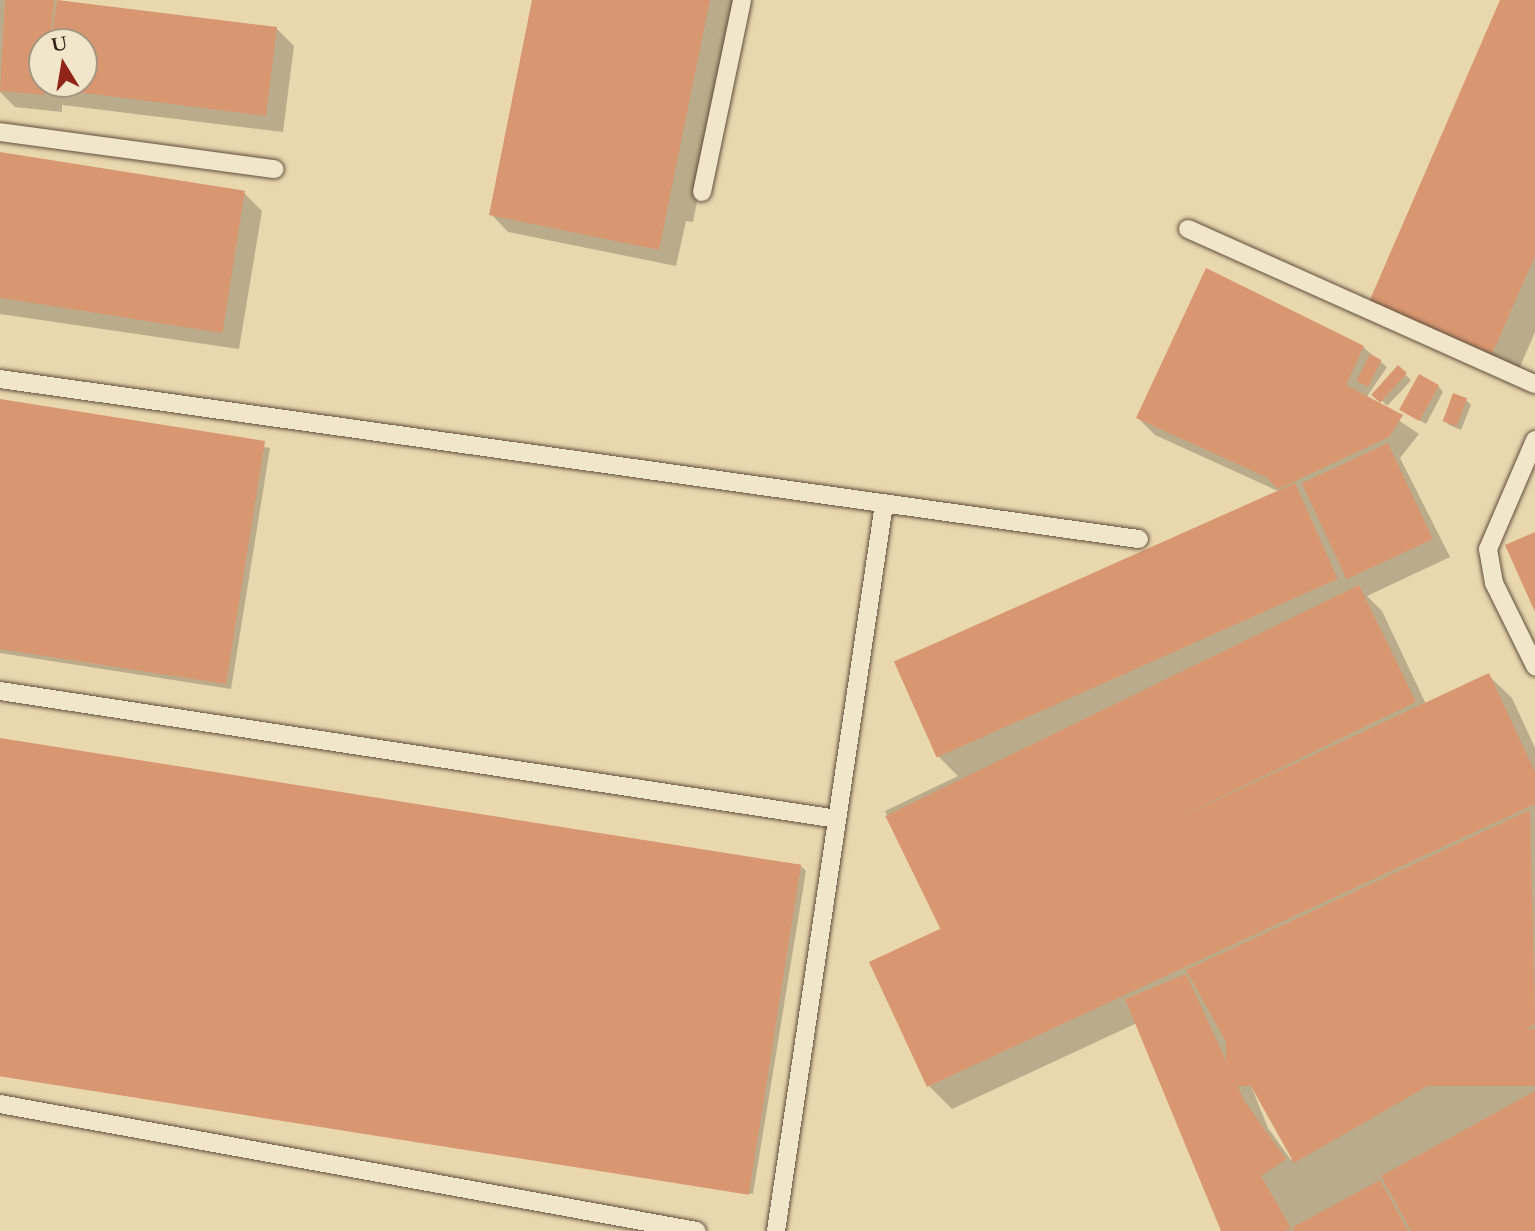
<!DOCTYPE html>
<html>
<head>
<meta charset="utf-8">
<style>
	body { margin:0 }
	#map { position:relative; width:1535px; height:1231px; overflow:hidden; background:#e9d7ae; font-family:Cardo,serif }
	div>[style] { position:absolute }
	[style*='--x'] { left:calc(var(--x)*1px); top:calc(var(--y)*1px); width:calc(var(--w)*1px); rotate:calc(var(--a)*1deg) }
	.shadow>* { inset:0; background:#0003; transform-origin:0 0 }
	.building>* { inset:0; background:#d89771; transform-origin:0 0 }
	.roads { filter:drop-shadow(0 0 2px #604e3c) drop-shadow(0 0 2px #604e3c) }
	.service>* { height:18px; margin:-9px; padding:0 9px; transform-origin:9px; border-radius:9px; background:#f1e5ca }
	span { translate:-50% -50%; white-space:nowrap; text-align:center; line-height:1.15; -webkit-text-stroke:7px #f1e5ca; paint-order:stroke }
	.north { position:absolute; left:28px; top:28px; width:70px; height:70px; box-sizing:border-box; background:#f1e5ca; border:2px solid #a59682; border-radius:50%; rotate:349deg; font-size:19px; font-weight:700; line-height:28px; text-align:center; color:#332016 }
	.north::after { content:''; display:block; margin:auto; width:24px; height:32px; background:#8f2418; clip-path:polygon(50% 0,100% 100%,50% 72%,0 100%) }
</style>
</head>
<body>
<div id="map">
	<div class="shadow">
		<i style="clip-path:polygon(evenodd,0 0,54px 0,276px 28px,294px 46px,283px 132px,62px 105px,62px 112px,15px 107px,0 92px,0 0,42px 42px,84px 42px,84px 84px,42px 84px,42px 42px)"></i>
		<i style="clip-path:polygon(535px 0,737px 0,693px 222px,686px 221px,676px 266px,508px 232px,491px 214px)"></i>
		<i style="clip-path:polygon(1502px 0,1535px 0,1535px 332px,1516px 376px,1395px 325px)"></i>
		<i style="clip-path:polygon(0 154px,244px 193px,262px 211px,239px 349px,0 314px)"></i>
		<i style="clip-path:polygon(evenodd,1363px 347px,1387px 367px,1366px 398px,1419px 434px,1400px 458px,1450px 557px,1367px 596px,1382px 611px,1426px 704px,1488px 675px,1512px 698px,1535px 748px,1535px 1231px,1223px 1231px,1137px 1023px,952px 1109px,929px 1086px,943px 929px,885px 811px,958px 776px,938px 756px,1280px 492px,1155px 435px,1138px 418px,1363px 347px,1246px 1073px,1293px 1158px,1291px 1160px,1268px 1128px,1246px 1073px)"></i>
		<i style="left:1398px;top:368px;width:18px;height:35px;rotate:43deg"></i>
		<i style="clip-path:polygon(1438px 386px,1443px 392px,1426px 424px,1402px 410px)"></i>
		<i style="clip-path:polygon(1466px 400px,1471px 405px,1461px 430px,1449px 425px,1443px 419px)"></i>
		<i style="clip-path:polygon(0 401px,270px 448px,231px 689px,0 653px)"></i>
		<i style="clip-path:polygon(0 740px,800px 865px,806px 871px,753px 1194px,0 1076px)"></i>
	</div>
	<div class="building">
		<i style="clip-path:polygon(5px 0,54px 0,50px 42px,42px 42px,42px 84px,84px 84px,84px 42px,51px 42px,57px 0,277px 27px,266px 116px,45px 88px,44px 95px,0 91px)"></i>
		<i style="clip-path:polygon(532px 0,710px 0,659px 250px,489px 215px)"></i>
		<i style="clip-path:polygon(1500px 0,1535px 0,1535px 256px,1492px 354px,1369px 302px)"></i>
		<i style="left:0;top:152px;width:248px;height:144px;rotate:9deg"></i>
		<i style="clip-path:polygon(1206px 268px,1364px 346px,1346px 385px,1403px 415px,1389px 437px,1278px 489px,1266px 477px,1136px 418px)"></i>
		<i style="left:1370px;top:354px;width:13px;height:30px;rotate:27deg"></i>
		<i style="left:1398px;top:365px;width:12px;height:40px;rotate:42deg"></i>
		<i style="left:1419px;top:374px;width:23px;height:41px;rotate:29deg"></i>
		<i style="left:1453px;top:393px;width:15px;height:30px;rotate:20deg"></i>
		<i style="clip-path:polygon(0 399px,265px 441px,226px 684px,0 649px)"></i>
		<i style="left:1388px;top:443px;width:106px;height:95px;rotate:65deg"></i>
		<i style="left:1295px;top:483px;width:105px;height:439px;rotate:66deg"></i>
		<i style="clip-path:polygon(1535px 532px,1535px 612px,1505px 545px)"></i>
		<i style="left:1359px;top:585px;width:130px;height:527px;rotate:64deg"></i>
		<i style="clip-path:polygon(1489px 673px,1535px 772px,1535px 804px,927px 1087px,869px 962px)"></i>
		<i style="left:0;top:738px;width:811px;height:334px;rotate:9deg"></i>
		<i style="clip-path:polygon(1530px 810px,1535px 1024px,1294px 1163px,1186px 970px)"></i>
		<i style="clip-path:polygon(1186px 974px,1245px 1102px,1286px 1159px,1261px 1176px,1291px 1228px,1284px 1231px,1221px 1231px,1125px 999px)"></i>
		<i style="left:1535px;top:1029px;width:57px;height:309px;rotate:90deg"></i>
		<i style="clip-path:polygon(1535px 1091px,1535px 1231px,1411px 1231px,1381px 1176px)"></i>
		<i style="clip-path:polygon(1380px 1180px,1408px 1231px,1295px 1231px,1293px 1227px)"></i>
	</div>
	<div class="roads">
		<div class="service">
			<i style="--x:0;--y:132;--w:277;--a:7.7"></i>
			<i style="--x:702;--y:192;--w:196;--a:-78.2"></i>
			<i style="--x:1188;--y:229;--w:380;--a:24.1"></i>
			<i style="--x:0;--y:379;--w:1150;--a:8"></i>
			<i style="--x:1535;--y:440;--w:119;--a:113.3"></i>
			<i style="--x:1488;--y:549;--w:35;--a:80"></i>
			<i style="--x:1494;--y:583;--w:93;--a:63.7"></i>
			<i style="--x:0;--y:691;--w:847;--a:8.69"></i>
			<i style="--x:0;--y:1104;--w:708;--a:10.33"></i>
			<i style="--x:776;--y:1231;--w:735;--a:-81.55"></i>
		</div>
	</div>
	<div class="north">U</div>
</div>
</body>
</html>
